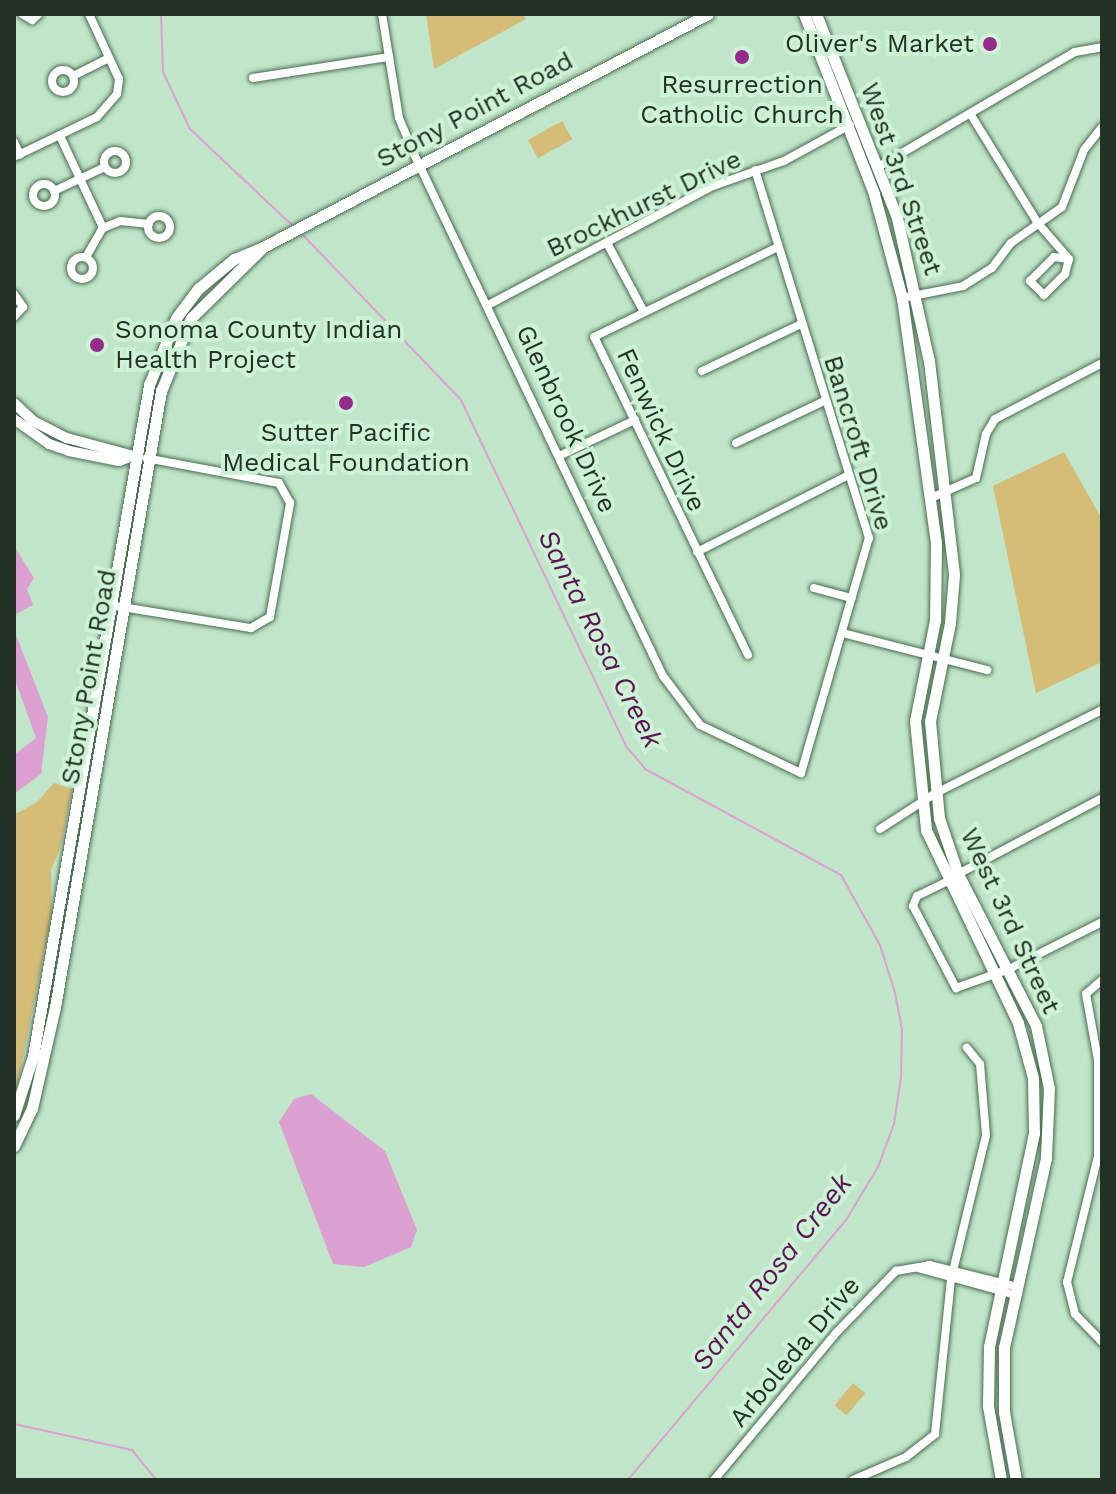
<!DOCTYPE html>
<html>
<head>
<meta charset="utf-8">
<style>
	body { margin:0 }
	#map { position:relative; width:1116px; height:1494px; overflow:hidden; background:#c0e5c8; font-family:"Work Sans",sans-serif }
	div>[style] { position:absolute }
	[style*='--x'] { left:calc(var(--x)*1px); top:calc(var(--y)*1px); width:calc(var(--w)*1px); rotate:calc(var(--a)*1deg) }
	.green>* { inset:0; background:#d5bd77; transform-origin:0 0 }
	.water>* { inset:0; background:#dca0d3 }
	.stream>* { height:2px; margin:-1px; padding:0 1px; transform-origin:1px; border-radius:1px; background:#dca0d3 }
	.roads { filter:drop-shadow(0 0 2px #4b6c53) drop-shadow(0 0 2px #4b6c53) }
	.minor>* { height:8px; margin:-4px; padding:0 4px; transform-origin:4px; border-radius:4px; background:#fff }
	.minor>.ring { margin:-4px; padding:0; box-sizing:content-box; background:none; border:8px solid #fff; border-radius:50% }
	.tertiary>* { height:10px; margin:-5px; padding:0 5px; transform-origin:5px; border-radius:5px; background:#fff }
	.secondary>* { height:11px; margin:-5.5px; padding:0 5.5px; transform-origin:5.5px; border-radius:5.5px; background:#fff }
	.dots>* { width:22px; height:22px; translate:-50% -50%; box-sizing:border-box; border:4px solid #cdf2d5; border-radius:50% }
	span { translate:-50% -50%; white-space:nowrap; text-align:center; line-height:1.15; -webkit-text-stroke:8px #cdf2d5; paint-order:stroke }
	.poi-label { font-size:26px; color:#233126 }
	.right { translate:-100% -50%; text-align:right }
	.left { translate:0 -50%; text-align:left }
	.street-label { font-size:26px; color:#233126 }
	.water-label { font-size:28px; color:#5c1656; font-style:italic }
	.frame { position:absolute; inset:0; border:16px solid #233126; pointer-events:none }
</style>
</head>
<body>
<div id="map">
	<div class="green">
		<i style="clip-path:polygon(426px 14px,523px 14px,526px 19px,434px 69px)"></i>
		<i style="left:562px;top:121px;width:21px;height:39px;rotate:61deg"></i>
		<i style="clip-path:polygon(1064px 452px,1102px 519px,1102px 662px,1036px 693px,993px 486px)"></i>
		<i style="clip-path:polygon(54px 783px,72px 789px,61px 846px,51px 870px,52px 912px,14px 1102px,14px 815px,37px 802px)"></i>
		<i style="left:853px;top:1383px;width:16px;height:29px;rotate:40deg"></i>
	</div>
	<div class="water">
		<i style="clip-path:polygon(14px 546px,34px 578px,27px 589px,33px 605px,14px 615px)"></i>
		<i style="clip-path:polygon(14px 630px,48px 717px,41px 774px,14px 794px,14px 755px,36px 738px,14px 677px)"></i>
		<i style="clip-path:polygon(311px 1094px,385px 1151px,417px 1230px,411px 1247px,364px 1267px,333px 1264px,279px 1122px,294px 1099px)"></i>
	</div>
	<div class="stream">
		<i style="--x:161;--y:14;--w:58;--a:88"></i>
		<i style="--x:163;--y:72;--w:63;--a:64.7"></i>
		<i style="--x:190;--y:129;--w:141;--a:43.3"></i>
		<i style="--x:301;--y:233;--w:231;--a:46.2"></i>
		<i style="--x:461;--y:400;--w:383;--a:64.5"></i>
		<i style="--x:626;--y:746;--w:30;--a:50"></i>
		<i style="--x:645;--y:769;--w:223;--a:28.4"></i>
		<i style="--x:841;--y:875;--w:80;--a:60.9"></i>
		<i style="--x:880;--y:945;--w:50;--a:72.6"></i>
		<i style="--x:895;--y:993;--w:37;--a:79"></i>
		<i style="--x:902;--y:1029;--w:48;--a:91.2"></i>
		<i style="--x:901;--y:1077;--w:48;--a:98.5"></i>
		<i style="--x:894;--y:1124;--w:46;--a:110.4"></i>
		<i style="--x:878;--y:1167;--w:62;--a:121.1"></i>
		<i style="--x:846;--y:1220;--w:339;--a:130"></i>
		<i style="--x:14;--y:1424;--w:121;--a:12.4"></i>
		<i style="--x:132;--y:1450;--w:38;--a:51"></i>
	</div>
	<div class="roads">
		<div class="minor">
			<i style="--x:22;--y:14;--w:12;--a:31"></i>
			<i style="--x:32;--y:20;--w:9;--a:-41"></i>
			<i style="--x:382;--y:14;--w:105;--a:80.7"></i>
			<i style="--x:399;--y:118;--w:39;--a:67"></i>
			<i style="--x:414;--y:154;--w:578;--a:64.5"></i>
			<i style="--x:663;--y:676;--w:61;--a:52.9"></i>
			<i style="--x:700;--y:725;--w:112;--a:25.4"></i>
			<i style="--x:801;--y:773;--w:245;--a:-73.9"></i>
			<i style="--x:869;--y:538;--w:385;--a:-107.2"></i>
			<i class="ring" style="left:52px;top:70px;width:14px;height:14px"></i>
			<i style="--x:73;--y:76;--w:40;--a:-26.6"></i>
			<i style="--x:253;--y:78;--w:138;--a:-8.8"></i>
			<i style="--x:971;--y:115;--w:126;--a:58.3"></i>
			<i style="--x:1037;--y:222;--w:49;--a:49.1"></i>
			<i style="--x:1069;--y:259;--w:16;--a:105"></i>
			<i style="--x:1065;--y:274;--w:30;--a:135"></i>
			<i style="--x:1044;--y:295;--w:20;--a:-135"></i>
			<i style="--x:1030;--y:281;--w:34;--a:-45"></i>
			<i style="--x:1054;--y:257;--w:15;--a:8"></i>
			<i style="--x:60;--y:136;--w:102;--a:64.9"></i>
			<i style="--x:14;--y:142;--w:14;--a:65"></i>
			<i class="ring" style="left:104px;top:151px;width:14px;height:14px"></i>
			<i style="--x:14;--y:157;--w:92;--a:-25.7"></i>
			<i style="--x:97;--y:117;--w:30;--a:-49"></i>
			<i style="--x:117;--y:94;--w:15;--a:-82"></i>
			<i style="--x:119;--y:79;--w:72;--a:-114.8"></i>
			<i style="--x:878;--y:167;--w:228;--a:-30.3"></i>
			<i style="--x:1075;--y:52;--w:27;--a:-10"></i>
			<i class="ring" style="left:33px;top:184px;width:14px;height:14px"></i>
			<i style="--x:54;--y:191;--w:56;--a:-25.2"></i>
			<i class="ring" style="left:148px;top:216px;width:14px;height:14px"></i>
			<i style="--x:607;--y:243;--w:78;--a:61.8"></i>
			<i class="ring" style="left:71px;top:257px;width:14px;height:14px"></i>
			<i style="--x:86;--y:257;--w:34;--a:-60"></i>
			<i style="--x:103;--y:228;--w:18;--a:-22"></i>
			<i style="--x:120;--y:221;--w:29;--a:6"></i>
			<i style="--x:14;--y:294;--w:16;--a:55"></i>
			<i style="--x:23;--y:307;--w:13;--a:132"></i>
			<i style="--x:902;--y:298;--w:62;--a:-11.1"></i>
			<i style="--x:963;--y:286;--w:34;--a:-32"></i>
			<i style="--x:992;--y:268;--w:31;--a:-53"></i>
			<i style="--x:1011;--y:243;--w:62;--a:-35.2"></i>
			<i style="--x:1062;--y:207;--w:61;--a:-68.9"></i>
			<i style="--x:1084;--y:150;--w:29;--a:-52"></i>
			<i style="--x:490;--y:304;--w:252;--a:-27.9"></i>
			<i style="--x:713;--y:186;--w:75;--a:-19.4"></i>
			<i style="--x:784;--y:161;--w:75;--a:-28.6"></i>
			<i style="--x:702;--y:371;--w:110;--a:-25.4"></i>
			<i style="--x:736;--y:443;--w:98;--a:-25.5"></i>
			<i style="--x:561;--y:455;--w:82;--a:-25.3"></i>
			<i style="--x:931;--y:498;--w:49;--a:-24"></i>
			<i style="--x:976;--y:478;--w:45;--a:-77.2"></i>
			<i style="--x:986;--y:434;--w:17;--a:-59"></i>
			<i style="--x:995;--y:419;--w:121;--a:-27.6"></i>
			<i style="--x:697;--y:552;--w:168;--a:-26.9"></i>
			<i style="--x:814;--y:588;--w:39;--a:15"></i>
			<i style="--x:110;--y:605;--w:143;--a:9.3"></i>
			<i style="--x:251;--y:628;--w:22;--a:-30"></i>
			<i style="--x:270;--y:617;--w:116;--a:-80"></i>
			<i style="--x:290;--y:503;--w:23;--a:-119"></i>
			<i style="--x:279;--y:483;--w:135;--a:-169.4"></i>
			<i style="--x:843;--y:633;--w:149;--a:14.4"></i>
			<i style="--x:748;--y:655;--w:353;--a:-115.8"></i>
			<i style="--x:594;--y:337;--w:205;--a:-26.1"></i>
			<i style="--x:880;--y:829;--w:64;--a:-32.9"></i>
			<i style="--x:934;--y:794;--w:188;--a:-26.6"></i>
			<i style="--x:958;--y:874;--w:163;--a:-27.8"></i>
			<i style="--x:946;--y:882;--w:32;--a:154"></i>
			<i style="--x:917;--y:896;--w:11;--a:112"></i>
			<i style="--x:913;--y:906;--w:93;--a:62.3"></i>
			<i style="--x:956;--y:988;--w:56;--a:-19.7"></i>
			<i style="--x:1009;--y:969;--w:104;--a:-26.8"></i>
			<i style="--x:1102;--y:980;--w:21;--a:139"></i>
			<i style="--x:1086;--y:994;--w:67;--a:79.7"></i>
			<i style="--x:1098;--y:1060;--w:96;--a:90"></i>
			<i style="--x:1098;--y:1156;--w:130;--a:103.8"></i>
			<i style="--x:1067;--y:1282;--w:33;--a:76"></i>
			<i style="--x:1075;--y:1314;--w:39;--a:46"></i>
			<i style="--x:918;--y:1268;--w:98;--a:15.5"></i>
			<i style="--x:714;--y:1480;--w:192;--a:-50.3"></i>
			<i style="--x:837;--y:1332;--w:85;--a:-46"></i>
			<i style="--x:896;--y:1271;--w:34;--a:-10"></i>
			<i style="--x:929;--y:1265;--w:88;--a:13.9"></i>
			<i style="--x:853;--y:1480;--w:58;--a:-23.5"></i>
			<i style="--x:906;--y:1457;--w:37;--a:-38"></i>
			<i style="--x:935;--y:1434;--w:156;--a:-84.1"></i>
			<i style="--x:951;--y:1279;--w:148;--a:-76.3"></i>
			<i style="--x:986;--y:1135;--w:71;--a:-94.8"></i>
			<i style="--x:980;--y:1064;--w:21;--a:-129"></i>
		</div>
		<div class="tertiary">
			<i style="--x:14;--y:403;--w:26;--a:43"></i>
			<i style="--x:33;--y:421;--w:38;--a:27"></i>
			<i style="--x:67;--y:438;--w:73;--a:15.2"></i>
			<i style="--x:14;--y:419;--w:43;--a:35.5"></i>
			<i style="--x:49;--y:444;--w:21;--a:19"></i>
			<i style="--x:69;--y:451;--w:51;--a:11.3"></i>
			<i style="--x:119;--y:461;--w:14;--a:-21"></i>
		</div>
		<div class="secondary">
			<i style="--x:804;--y:14;--w:193;--a:68.7"></i>
			<i style="--x:874;--y:194;--w:108;--a:74.9"></i>
			<i style="--x:902;--y:298;--w:246;--a:82.1"></i>
			<i style="--x:936;--y:542;--w:78;--a:90.7"></i>
			<i style="--x:935;--y:620;--w:103;--a:101.2"></i>
			<i style="--x:915;--y:721;--w:110;--a:84.2"></i>
			<i style="--x:926;--y:830;--w:214;--a:64.5"></i>
			<i style="--x:1018;--y:1023;--w:57;--a:74.7"></i>
			<i style="--x:1033;--y:1078;--w:55;--a:89"></i>
			<i style="--x:1034;--y:1133;--w:219;--a:101.9"></i>
			<i style="--x:989;--y:1347;--w:59;--a:91"></i>
			<i style="--x:988;--y:1406;--w:75;--a:80"></i>
			<i style="--x:816;--y:14;--w:219;--a:68.3"></i>
			<i style="--x:897;--y:218;--w:147;--a:77.4"></i>
			<i style="--x:929;--y:361;--w:215;--a:83.3"></i>
			<i style="--x:954;--y:575;--w:48;--a:94.8"></i>
			<i style="--x:950;--y:623;--w:100;--a:101.5"></i>
			<i style="--x:930;--y:721;--w:97;--a:84.7"></i>
			<i style="--x:939;--y:818;--w:59;--a:71.3"></i>
			<i style="--x:958;--y:874;--w:171;--a:62.8"></i>
			<i style="--x:1036;--y:1026;--w:63;--a:78.2"></i>
			<i style="--x:1049;--y:1088;--w:70;--a:92.5"></i>
			<i style="--x:1046;--y:1158;--w:194;--a:102.5"></i>
			<i style="--x:1004;--y:1347;--w:65;--a:90"></i>
			<i style="--x:1004;--y:1412;--w:69;--a:80"></i>
			<i style="--x:263;--y:247;--w:502;--a:-27.64"></i>
			<i style="--x:14;--y:1115;--w:62;--a:-72.1"></i>
			<i style="--x:33;--y:1056;--w:681;--a:-80.19"></i>
			<i style="--x:149;--y:385;--w:72;--a:-68.1"></i>
			<i style="--x:176;--y:318;--w:38;--a:-53"></i>
			<i style="--x:199;--y:288;--w:45;--a:-39.6"></i>
			<i style="--x:234;--y:259;--w:31;--a:-22"></i>
			<i style="--x:263;--y:247;--w:101;--a:135.4"></i>
			<i style="--x:191;--y:318;--w:79;--a:112.3"></i>
			<i style="--x:161;--y:391;--w:625;--a:99.76"></i>
			<i style="--x:55;--y:1007;--w:104;--a:102.8"></i>
			<i style="--x:32;--y:1108;--w:42;--a:115.3"></i>
		</div>
	</div>
	<div class="dots">
		<i style="left:990px;top:44px;background:#952a8c"></i>
		<i style="left:742px;top:57px;background:#952a8c"></i>
		<i style="left:97px;top:345px;background:#952a8c"></i>
		<i style="left:346px;top:403px;background:#952a8c"></i>
	</div>
	<div class="poi-label">
		<span class="right" style="left:974px;top:44px">Oliver's Market</span>
		<span style="left:742px;top:100px">Resurrection<br>Catholic Church</span>
		<span class="left" style="left:115px;top:345px">Sonoma County Indian<br>Health Project</span>
		<span style="left:346px;top:448px">Sutter Pacific<br>Medical Foundation</span>
	</div>
	<div class="street-label">
		<span style="left:475px;top:110px;rotate:-28deg">Stony Point Road</span>
		<span style="left:901px;top:179px;rotate:71deg">West 3rd Street</span>
		<span style="left:644px;top:204px;rotate:-26deg">Brockhurst Drive</span>
		<span style="left:566px;top:419px;rotate:65deg">Glenbrook Drive</span>
		<span style="left:661px;top:430px;rotate:65deg">Fenwick Drive</span>
		<span style="left:858px;top:443px;rotate:73deg">Bancroft Drive</span>
		<span style="left:89px;top:677px;rotate:-80deg">Stony Point Road</span>
		<span style="left:1010px;top:921px;rotate:65deg">West 3rd Street</span>
		<span style="left:795px;top:1352px;rotate:-50deg">Arboleda Drive</span>
	</div>
	<div class="water-label">
		<span style="left:600px;top:639px;rotate:63deg">Santa Rosa Creek</span>
		<span style="left:772px;top:1272px;rotate:-52deg">Santa Rosa Creek</span>
	</div>
	<div class="frame"></div>
</div>
</body>
</html>
